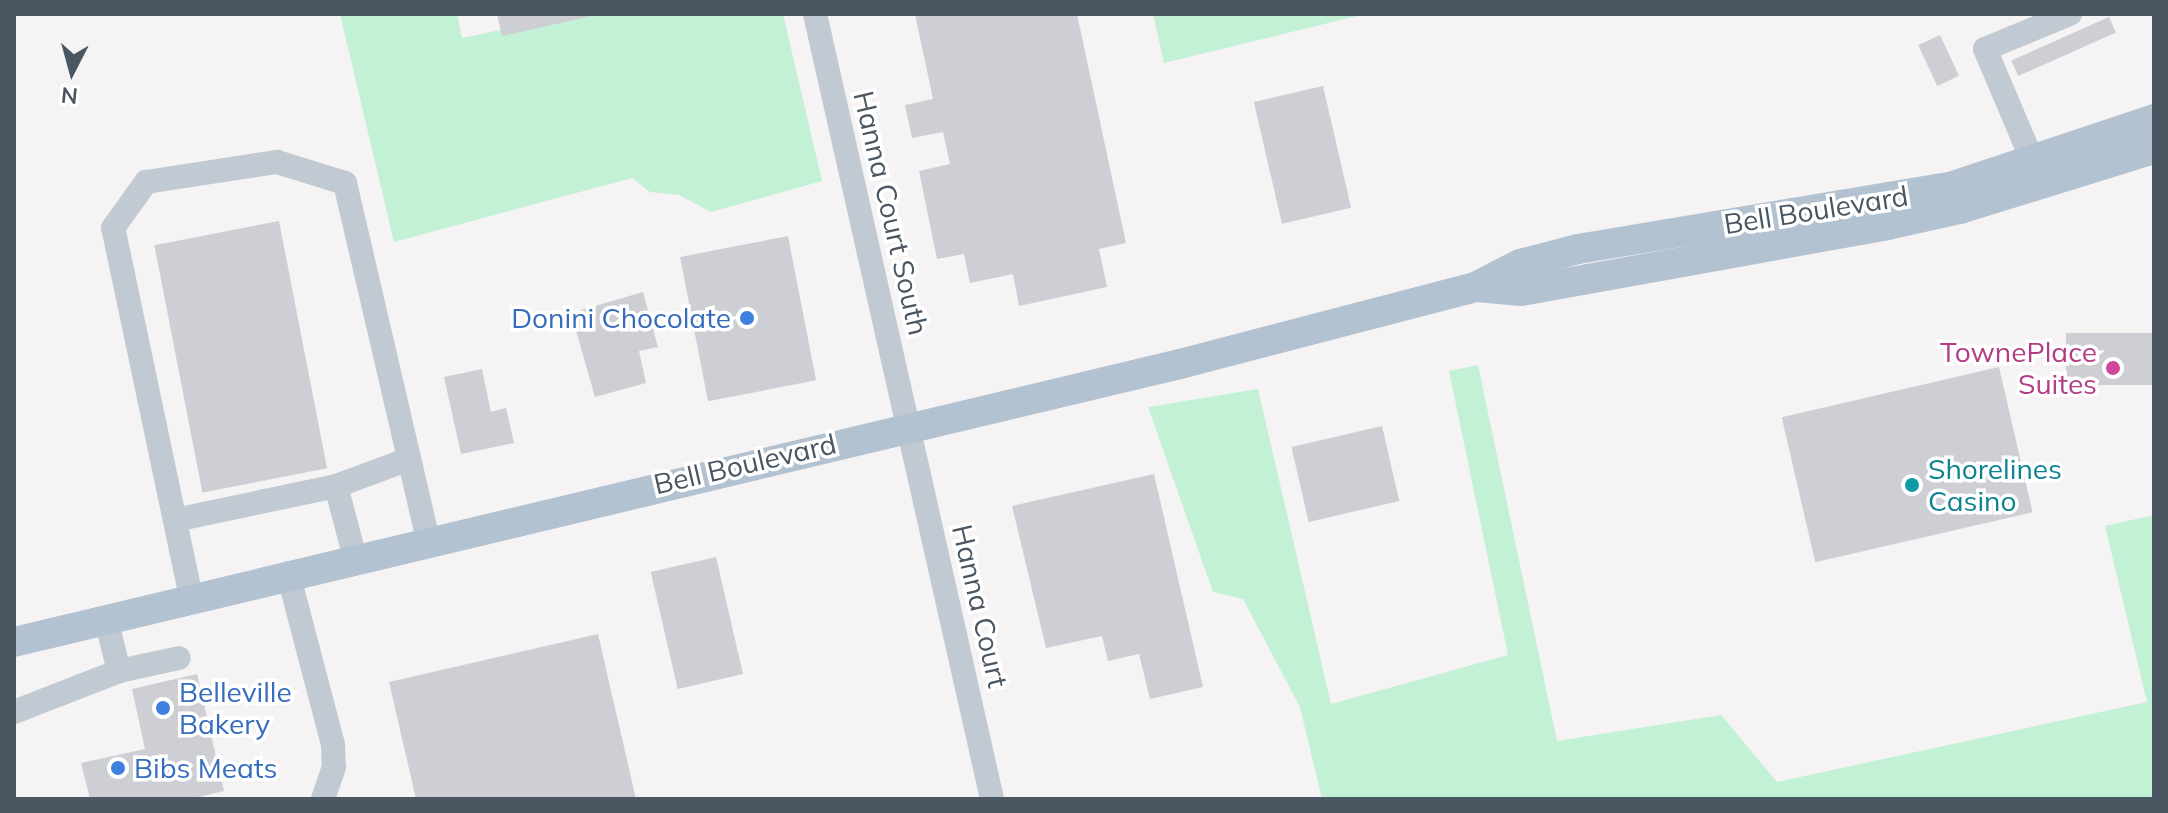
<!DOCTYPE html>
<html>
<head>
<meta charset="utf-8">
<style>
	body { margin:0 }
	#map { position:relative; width:2168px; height:813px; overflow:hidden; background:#f5f3f3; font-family:Mulish,sans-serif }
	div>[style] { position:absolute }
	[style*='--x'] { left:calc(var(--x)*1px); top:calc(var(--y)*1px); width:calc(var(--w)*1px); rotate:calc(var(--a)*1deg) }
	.green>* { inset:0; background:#c3f1d5 }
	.building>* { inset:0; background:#cdcfd5; transform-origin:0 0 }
	.minor>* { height:24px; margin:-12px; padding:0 12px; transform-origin:12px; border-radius:12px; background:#c1cad2 }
	.major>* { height:30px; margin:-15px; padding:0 15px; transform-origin:15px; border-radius:15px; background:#b3c2d1 }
	.dots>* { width:22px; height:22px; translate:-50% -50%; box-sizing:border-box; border:4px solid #fff; border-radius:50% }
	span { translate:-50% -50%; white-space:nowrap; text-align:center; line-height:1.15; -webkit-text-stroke:7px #fff; paint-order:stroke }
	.street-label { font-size:28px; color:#4a5661 }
	.shop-label { font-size:28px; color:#366cbe }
	.right { translate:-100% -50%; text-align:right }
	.left { translate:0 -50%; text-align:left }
	.hotel-label { font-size:28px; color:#b23c85 }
	.culture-label { font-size:28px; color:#0d838f }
	.frame { position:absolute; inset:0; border:16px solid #4a5661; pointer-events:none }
	.north { position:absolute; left:32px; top:32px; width:80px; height:80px; -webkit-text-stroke:6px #fff; paint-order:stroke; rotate:186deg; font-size:22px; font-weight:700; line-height:32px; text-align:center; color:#4a5661 }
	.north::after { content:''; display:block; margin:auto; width:28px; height:36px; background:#4a5661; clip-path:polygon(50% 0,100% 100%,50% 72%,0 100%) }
</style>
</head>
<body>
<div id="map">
	<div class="green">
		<i style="clip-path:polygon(340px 14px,457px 14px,462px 38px,577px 14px,783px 14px,822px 181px,711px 212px,679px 195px,650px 192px,632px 178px,394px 242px)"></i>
		<i style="clip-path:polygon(1153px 14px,1365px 14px,1164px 63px)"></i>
		<i style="clip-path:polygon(1478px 365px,1557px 741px,1721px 715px,1777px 782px,2147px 702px,2105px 526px,2154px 515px,2154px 799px,1322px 799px,1300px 707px,1243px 599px,1213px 592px,1148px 407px,1258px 389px,1331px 704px,1508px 655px,1449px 371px)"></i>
	</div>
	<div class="building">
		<i style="clip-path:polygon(497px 14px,595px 14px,596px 15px,502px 36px)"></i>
		<i style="clip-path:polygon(915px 14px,1077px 14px,1126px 243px,1099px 249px,1107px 287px,1019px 306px,1013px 274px,970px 283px,964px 254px,937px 259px,919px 171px,950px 164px,943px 132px,912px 138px,905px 105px,933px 99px)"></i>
		<i style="left:2109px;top:17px;width:17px;height:107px;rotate:66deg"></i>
		<i style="left:1940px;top:35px;width:45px;height:24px;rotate:65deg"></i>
		<i style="left:1323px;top:86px;width:125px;height:71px;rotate:77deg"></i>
		<i style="left:279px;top:221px;width:252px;height:127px;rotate:79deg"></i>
		<i style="left:788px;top:236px;width:147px;height:110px;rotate:79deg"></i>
		<i style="clip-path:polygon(643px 292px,658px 347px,639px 351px,646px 383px,595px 397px,571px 313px)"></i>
		<i style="left:2154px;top:333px;width:52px;height:88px;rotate:90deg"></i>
		<i style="left:1999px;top:367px;width:149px;height:223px;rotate:77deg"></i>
		<i style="clip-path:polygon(482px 369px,491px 412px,506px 408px,514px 443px,461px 454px,444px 377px)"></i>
		<i style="left:1382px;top:426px;width:77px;height:93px;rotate:77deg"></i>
		<i style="clip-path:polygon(1154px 474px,1203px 687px,1150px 699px,1139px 654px,1108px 661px,1102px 636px,1046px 648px,1012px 506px)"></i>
		<i style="left:716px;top:557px;width:120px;height:67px;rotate:77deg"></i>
		<i style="clip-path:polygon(598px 634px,636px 799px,416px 799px,389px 682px)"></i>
		<i style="clip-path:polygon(197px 674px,224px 791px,190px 799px,90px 799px,81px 763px,145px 749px,132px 689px)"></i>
	</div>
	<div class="minor">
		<i style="--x:815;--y:14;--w:805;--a:77.29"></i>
		<i style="--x:2033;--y:162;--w:123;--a:-113"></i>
		<i style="--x:1985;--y:49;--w:92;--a:-22.4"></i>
		<i style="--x:336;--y:486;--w:74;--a:75.2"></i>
		<i style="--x:175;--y:520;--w:165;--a:-11.9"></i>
		<i style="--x:336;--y:486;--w:78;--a:-20.3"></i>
		<i style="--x:288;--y:573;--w:177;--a:75.3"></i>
		<i style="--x:333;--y:744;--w:23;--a:88"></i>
		<i style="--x:334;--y:767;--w:34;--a:109"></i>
		<i style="--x:191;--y:597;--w:377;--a:-101.9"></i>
		<i style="--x:113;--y:228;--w:57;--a:-54.3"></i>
		<i style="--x:146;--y:182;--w:133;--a:-8.7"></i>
		<i style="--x:277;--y:162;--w:71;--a:17.2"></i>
		<i style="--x:345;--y:183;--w:367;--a:76.9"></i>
		<i style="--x:106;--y:619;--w:54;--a:76"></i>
		<i style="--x:14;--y:712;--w:113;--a:-21.3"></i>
		<i style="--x:119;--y:671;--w:61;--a:-12.2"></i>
	</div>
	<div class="major">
		<i style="--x:1477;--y:287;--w:44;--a:5.2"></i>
		<i style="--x:1521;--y:291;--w:372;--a:-10.2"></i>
		<i style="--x:1887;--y:225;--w:75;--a:-12.4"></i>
		<i style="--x:1960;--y:209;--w:203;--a:-17.2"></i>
		<i style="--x:14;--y:642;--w:1199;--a:-13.41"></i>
		<i style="--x:1180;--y:364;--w:305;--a:-14.6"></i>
		<i style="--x:1475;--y:287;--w:51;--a:-27.1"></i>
		<i style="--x:1520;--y:264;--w:60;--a:-14.5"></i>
		<i style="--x:1578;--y:249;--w:377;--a:-9.5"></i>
		<i style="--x:1950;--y:187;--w:215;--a:-18.4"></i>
	</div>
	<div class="dots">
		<i style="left:747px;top:318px;background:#3f7fe0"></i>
		<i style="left:2113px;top:368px;background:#d1479c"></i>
		<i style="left:1912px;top:485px;background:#0f9aa8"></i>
		<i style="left:163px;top:708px;background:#3f7fe0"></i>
		<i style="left:118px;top:768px;background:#3f7fe0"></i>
	</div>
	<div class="street-label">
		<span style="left:1816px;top:210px;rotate:-9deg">Bell Boulevard</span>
		<span style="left:891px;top:213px;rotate:77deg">Hanna Court South</span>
		<span style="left:745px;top:464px;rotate:-13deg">Bell Boulevard</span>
		<span style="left:980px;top:606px;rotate:77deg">Hanna Court</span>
	</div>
	<div class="shop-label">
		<span class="right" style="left:731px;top:318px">Donini Chocolate</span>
		<span class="left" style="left:179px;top:708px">Belleville<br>Bakery</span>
		<span class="left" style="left:134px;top:768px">Bibs Meats</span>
	</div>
	<div class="hotel-label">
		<span class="right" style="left:2097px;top:368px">TownePlace<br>Suites</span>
	</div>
	<div class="culture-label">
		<span class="left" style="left:1928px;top:485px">Shorelines<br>Casino</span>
	</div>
	<div class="frame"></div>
	<div class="north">N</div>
</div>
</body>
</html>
